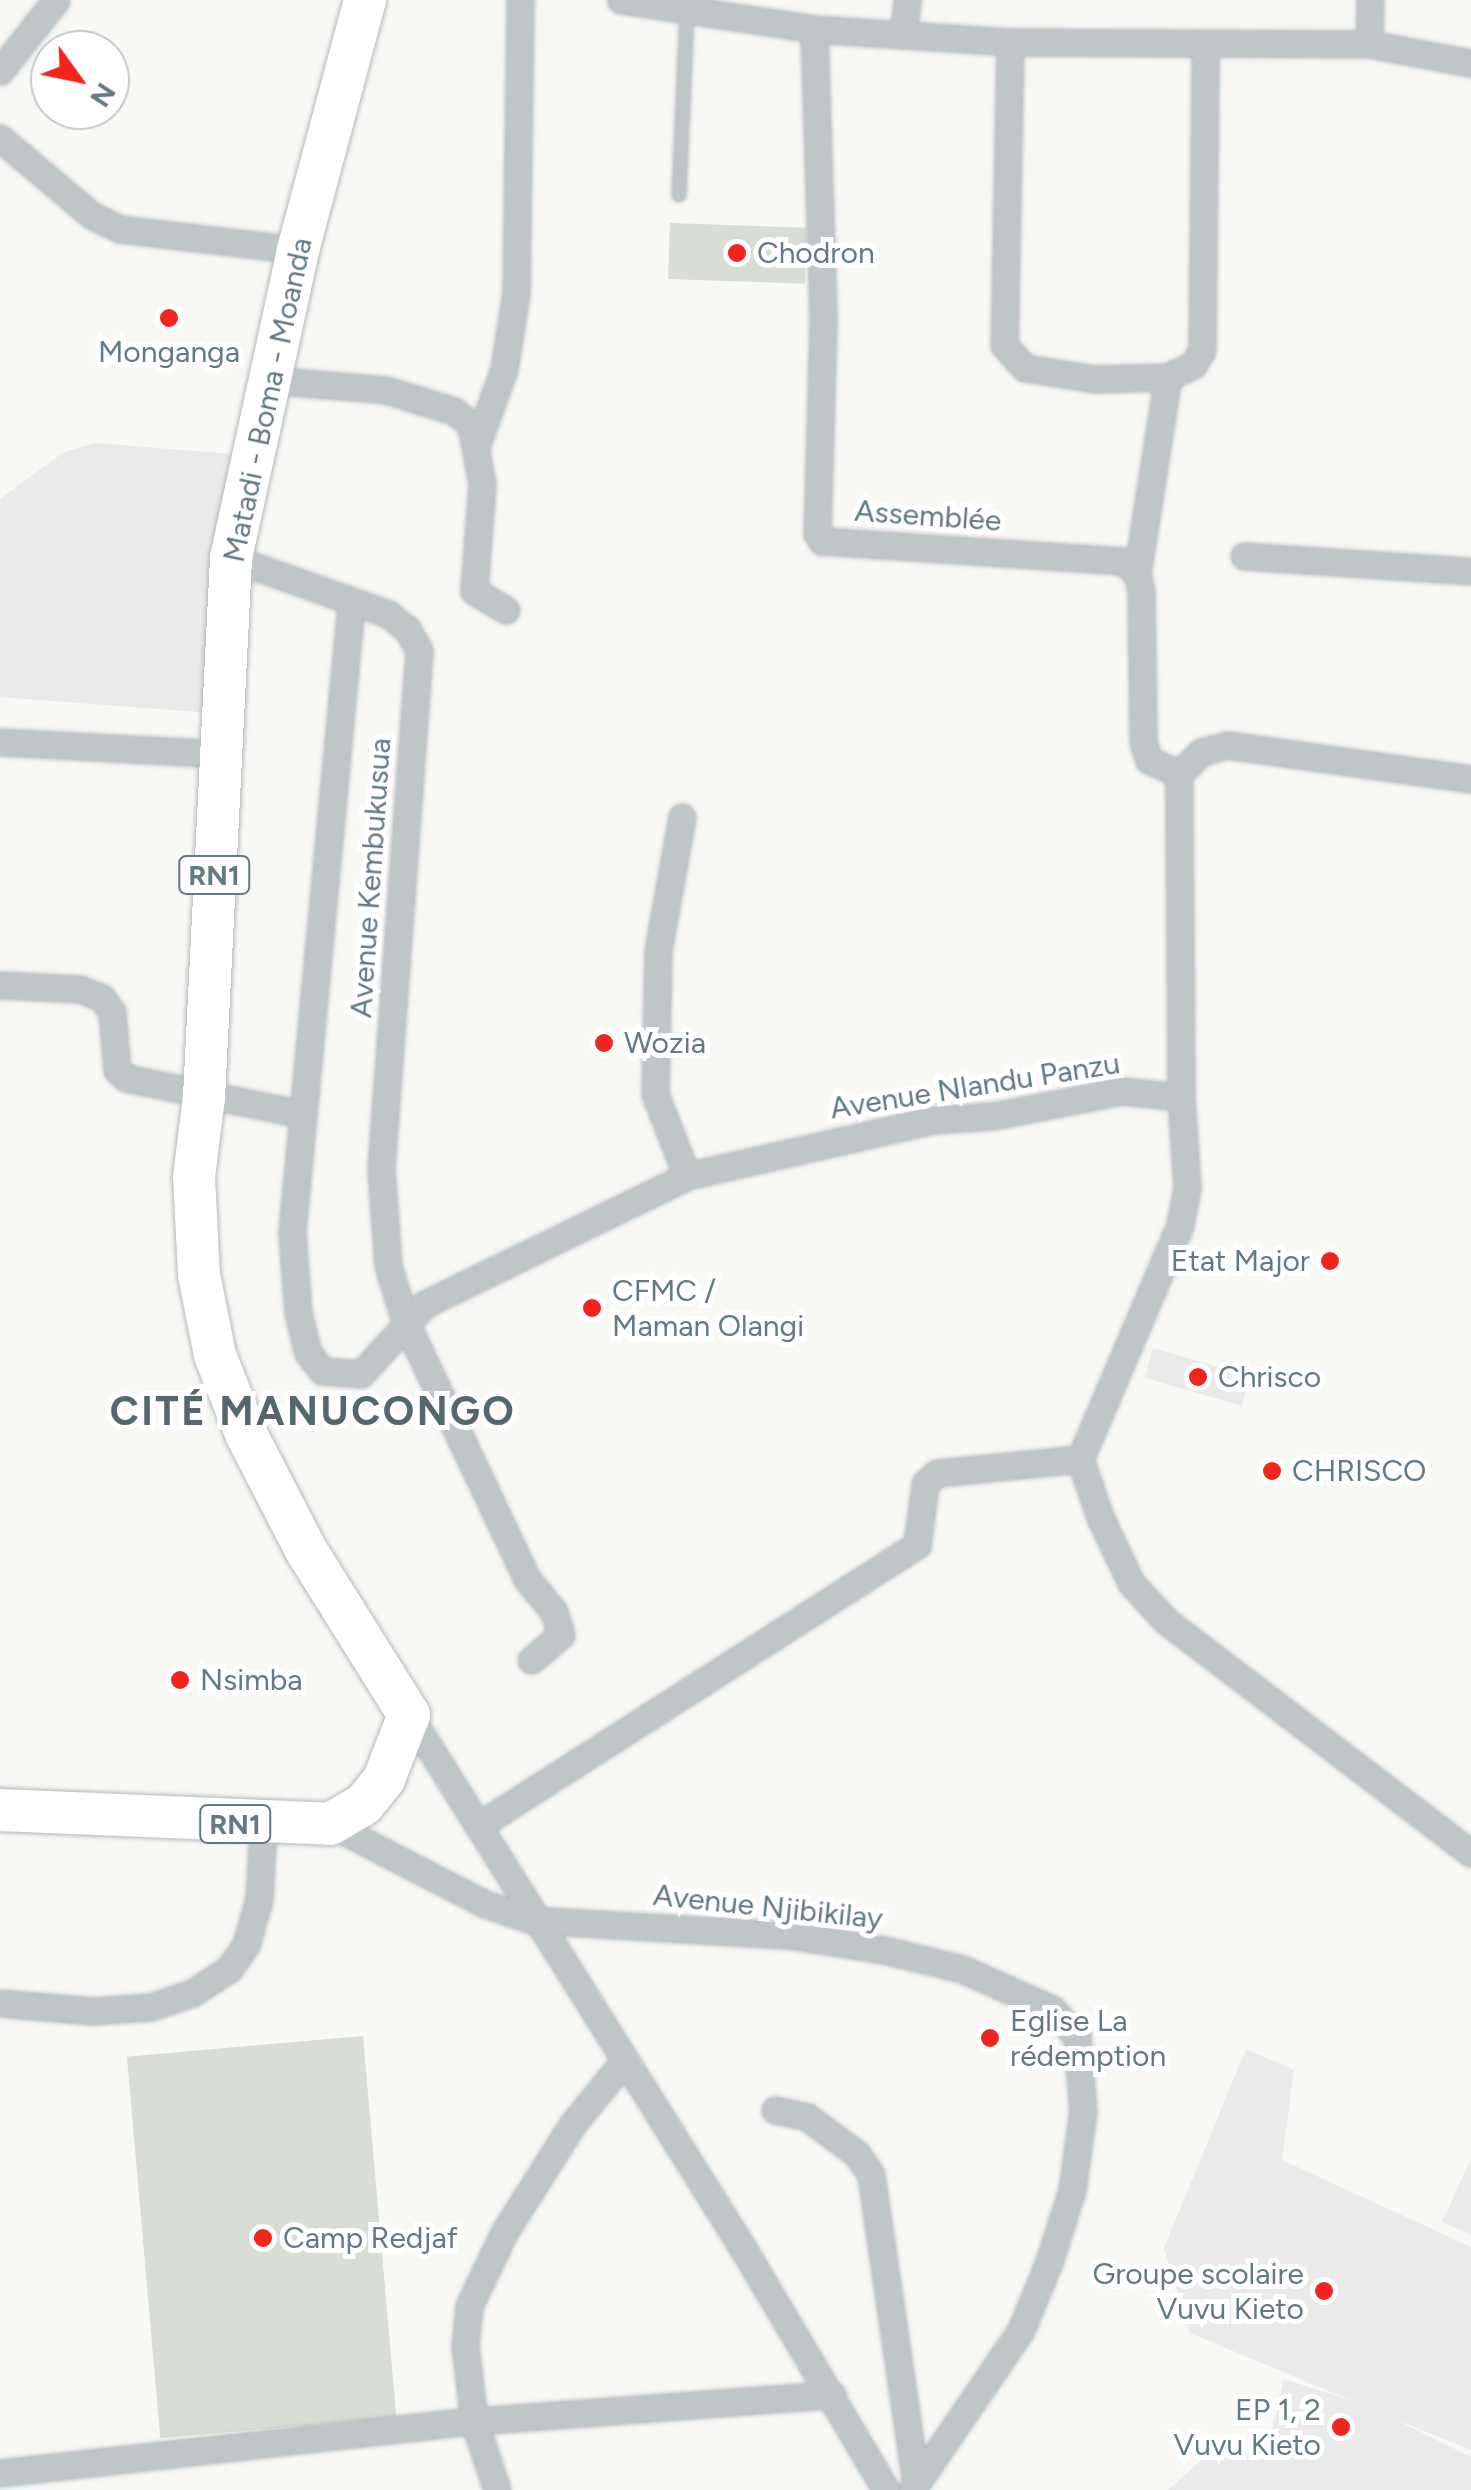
<!DOCTYPE html>
<html>
<head>
<meta charset="utf-8">
<style>
	body { margin:0 }
	#map { position:relative; width:1471px; height:2490px; overflow:hidden; background:#f8f8f5; font-family:Figtree,sans-serif }
	div>[style] { position:absolute }
	[style*='--x'] { left:calc(var(--x)*1px); top:calc(var(--y)*1px); width:calc(var(--w)*1px); rotate:calc(var(--a)*1deg) }
	.built>* { inset:0; background:#e9eae9; transform-origin:0 0 }
	.green>* { inset:0; background:#d9ded4; transform-origin:0 0 }
	.roads { filter:drop-shadow(0 0 2px #b2b9bb) drop-shadow(0 0 2px #b2b9bb) }
	.service>* { height:12px; margin:-6px; padding:0 6px; transform-origin:6px; border-radius:6px; background:#bec6c8 }
	.minor>* { height:25px; margin:-12.5px; padding:0 12.5px; transform-origin:12.5px; border-radius:12.5px; background:#bec6c8 }
	.trunk>* { height:42px; margin:-21px; padding:0 21px; transform-origin:21px; border-radius:21px; background:#fff }
	.dots>* { width:28px; height:28px; translate:-50% -50%; box-sizing:border-box; border:5px solid #fff; border-radius:50% }
	span { translate:-50% -50%; white-space:nowrap; text-align:center; line-height:1.15; -webkit-text-stroke:10px #fff; paint-order:stroke }
	.shield-label span { padding:2px 8px; background:#fff; border:2px solid; border-radius:8px; -webkit-text-stroke-width:0 }
	.shield-label { font-size:28px; color:#617a83; font-weight:700 }
	.poi-label { font-size:30px; color:#617a83 }
	.left { translate:0 -50%; text-align:left }
	.right { translate:-100% -50%; text-align:right }
	.street-label { font-size:30px; color:#617a83 }
	.district-label { font-size:40px; color:#54676d; font-weight:700; letter-spacing:2.5px }
	.north { position:absolute; left:30px; top:30px; width:100px; height:100px; box-sizing:border-box; background:#fff; border:2px solid #c0cacd; border-radius:50%; rotate:123deg; font-size:28px; font-weight:700; line-height:40px; text-align:center; color:#617a83 }
	.north::after { content:''; display:block; margin:auto; width:35px; height:45px; background:#f0251e; clip-path:polygon(50% 0,100% 100%,50% 72%,0 100%) }
</style>
</head>
<body>
<div id="map">
	<div class="built">
		<i style="clip-path:polygon(95px 443px,232px 454px,211px 713px,0 697px,0 499px,64px 452px)"></i>
		<i style="left:1153px;top:1348px;width:101px;height:31px;rotate:16deg"></i>
		<i style="clip-path:polygon(1246px 2049px,1294px 2070px,1282px 2160px,1471px 2247px,1471px 2450px,1392px 2418px,1471px 2457px,1471px 2490px,1168px 2490px,1219px 2445px,1265px 2459px,1284px 2379px,1355px 2402px,1190px 2333px,1164px 2248px)"></i>
		<i style="clip-path:polygon(1471px 2159px,1471px 2235px,1442px 2222px)"></i>
	</div>
	<div class="green">
		<i style="left:670px;top:223px;width:137px;height:56px;rotate:2deg"></i>
		<i style="left:363px;top:2036px;width:383px;height:237px;rotate:85deg"></i>
	</div>
	<div class="roads">
		<div class="service">
			<i style="--x:679;--y:195;--w:185;--a:-87.5"></i>
		</div>
		<div class="minor">
			<i style="--x:621;--y:0;--w:195;--a:8.5"></i>
			<i style="--x:814;--y:29;--w:196;--a:3.8"></i>
			<i style="--x:1010;--y:42;--w:359;--a:0.3"></i>
			<i style="--x:1369;--y:44;--w:104;--a:10.6"></i>
			<i style="--x:814;--y:29;--w:293;--a:88.2"></i>
			<i style="--x:823;--y:322;--w:212;--a:91.6"></i>
			<i style="--x:817;--y:534;--w:9;--a:54"></i>
			<i style="--x:822;--y:541;--w:302;--a:3.8"></i>
			<i style="--x:1123;--y:561;--w:19;--a:43"></i>
			<i style="--x:1137;--y:574;--w:16;--a:76"></i>
			<i style="--x:1141;--y:590;--w:152;--a:89.2"></i>
			<i style="--x:1143;--y:742;--w:19;--a:72"></i>
			<i style="--x:1149;--y:760;--w:33;--a:25"></i>
			<i style="--x:903;--y:35;--w:35;--a:-83"></i>
			<i style="--x:1010;--y:42;--w:303;--a:91.1"></i>
			<i style="--x:1004;--y:345;--w:31;--a:48"></i>
			<i style="--x:1025;--y:368;--w:71;--a:8.9"></i>
			<i style="--x:1095;--y:379;--w:73;--a:-1.6"></i>
			<i style="--x:1168;--y:377;--w:28;--a:-26"></i>
			<i style="--x:1193;--y:365;--w:17;--a:-59"></i>
			<i style="--x:1202;--y:350;--w:307;--a:-89.4"></i>
			<i style="--x:1369;--y:44;--w:44;--a:-88.7"></i>
			<i style="--x:0;--y:71;--w:90;--a:-51.7"></i>
			<i style="--x:0;--y:138;--w:119;--a:40.2"></i>
			<i style="--x:91;--y:215;--w:32;--a:26"></i>
			<i style="--x:120;--y:229;--w:179;--a:6.7"></i>
			<i style="--x:268;--y:380;--w:118;--a:4.8"></i>
			<i style="--x:386;--y:390;--w:71;--a:17.2"></i>
			<i style="--x:454;--y:411;--w:22;--a:39"></i>
			<i style="--x:471;--y:425;--w:60;--a:79.4"></i>
			<i style="--x:482;--y:484;--w:107;--a:94.3"></i>
			<i style="--x:474;--y:591;--w:37;--a:31"></i>
			<i style="--x:477;--y:444;--w:80;--a:-70.2"></i>
			<i style="--x:504;--y:369;--w:77;--a:-81"></i>
			<i style="--x:516;--y:293;--w:293;--a:-89.2"></i>
			<i style="--x:1244;--y:556;--w:227;--a:3.8"></i>
			<i style="--x:231;--y:558;--w:167;--a:19.6"></i>
			<i style="--x:388;--y:614;--w:26;--a:39"></i>
			<i style="--x:408;--y:630;--w:24;--a:62"></i>
			<i style="--x:419;--y:651;--w:518;--a:94.2"></i>
			<i style="--x:381;--y:1168;--w:98;--a:85.9"></i>
			<i style="--x:388;--y:1266;--w:60;--a:72.5"></i>
			<i style="--x:406;--y:1323;--w:283;--a:64.7"></i>
			<i style="--x:527;--y:1579;--w:43;--a:50.7"></i>
			<i style="--x:554;--y:1612;--w:24;--a:73"></i>
			<i style="--x:561;--y:1635;--w:39;--a:140"></i>
			<i style="--x:1137;--y:574;--w:199;--a:-81.1"></i>
			<i style="--x:351;--y:604;--w:631;--a:95.37"></i>
			<i style="--x:292;--y:1232;--w:81;--a:85.8"></i>
			<i style="--x:298;--y:1313;--w:41;--a:76"></i>
			<i style="--x:308;--y:1353;--w:23;--a:52"></i>
			<i style="--x:322;--y:1371;--w:39;--a:4"></i>
			<i style="--x:361;--y:1374;--w:95;--a:-47.6"></i>
			<i style="--x:425;--y:1304;--w:292;--a:-26"></i>
			<i style="--x:687;--y:1176;--w:252;--a:-12.8"></i>
			<i style="--x:933;--y:1120;--w:60;--a:-3.8"></i>
			<i style="--x:993;--y:1116;--w:131;--a:-11"></i>
			<i style="--x:1122;--y:1091;--w:59;--a:5.8"></i>
			<i style="--x:1181;--y:1097;--w:91;--a:86.2"></i>
			<i style="--x:1187;--y:1188;--w:38;--a:101"></i>
			<i style="--x:1180;--y:1225;--w:254;--a:113.1"></i>
			<i style="--x:1080;--y:1459;--w:61;--a:71"></i>
			<i style="--x:1100;--y:1517;--w:73;--a:64.8"></i>
			<i style="--x:1131;--y:1583;--w:52;--a:47.4"></i>
			<i style="--x:1166;--y:1621;--w:383;--a:37.3"></i>
			<i style="--x:0;--y:742;--w:220;--a:3.1"></i>
			<i style="--x:682;--y:817;--w:136;--a:100.2"></i>
			<i style="--x:658;--y:951;--w:143;--a:91.2"></i>
			<i style="--x:655;--y:1094;--w:88;--a:68.7"></i>
			<i style="--x:0;--y:985;--w:80;--a:2.9"></i>
			<i style="--x:80;--y:989;--w:24;--a:22"></i>
			<i style="--x:102;--y:998;--w:17;--a:54"></i>
			<i style="--x:112;--y:1012;--w:58;--a:85.1"></i>
			<i style="--x:117;--y:1070;--w:12;--a:42"></i>
			<i style="--x:126;--y:1078;--w:179;--a:11.6"></i>
			<i style="--x:1181;--y:1097;--w:323;--a:-90.4"></i>
			<i style="--x:1179;--y:774;--w:31;--a:-45"></i>
			<i style="--x:1201;--y:752;--w:27;--a:-15"></i>
			<i style="--x:1227;--y:745;--w:246;--a:7.9"></i>
			<i style="--x:409;--y:1715;--w:631;--a:57.95"></i>
			<i style="--x:744;--y:2250;--w:279;--a:59.4"></i>
			<i style="--x:330;--y:1824;--w:174;--a:27.3"></i>
			<i style="--x:485;--y:1904;--w:50;--a:18.8"></i>
			<i style="--x:532;--y:1920;--w:256;--a:3.4"></i>
			<i style="--x:788;--y:1935;--w:97;--a:8.9"></i>
			<i style="--x:884;--y:1950;--w:80;--a:13.7"></i>
			<i style="--x:962;--y:1969;--w:98;--a:24"></i>
			<i style="--x:1052;--y:2009;--w:38;--a:48"></i>
			<i style="--x:1077;--y:2037;--w:74;--a:85.4"></i>
			<i style="--x:1083;--y:2111;--w:80;--a:97.9"></i>
			<i style="--x:1072;--y:2190;--w:76;--a:107.7"></i>
			<i style="--x:1049;--y:2262;--w:74;--a:112.4"></i>
			<i style="--x:1021;--y:2330;--w:194;--a:124.3"></i>
			<i style="--x:481;--y:1824;--w:518;--a:-32.62"></i>
			<i style="--x:917;--y:1545;--w:62;--a:-82.5"></i>
			<i style="--x:925;--y:1484;--w:16;--a:-43"></i>
			<i style="--x:937;--y:1473;--w:144;--a:-5.6"></i>
			<i style="--x:0;--y:2003;--w:92;--a:5"></i>
			<i style="--x:92;--y:2011;--w:59;--a:-3.9"></i>
			<i style="--x:151;--y:2007;--w:43;--a:-18.9"></i>
			<i style="--x:192;--y:1993;--w:44;--a:-33"></i>
			<i style="--x:229;--y:1969;--w:29;--a:-55"></i>
			<i style="--x:246;--y:1945;--w:48;--a:-74.2"></i>
			<i style="--x:259;--y:1899;--w:74;--a:-86.9"></i>
			<i style="--x:775;--y:2110;--w:33;--a:12"></i>
			<i style="--x:807;--y:2117;--w:62;--a:36.5"></i>
			<i style="--x:857;--y:2154;--w:25;--a:56"></i>
			<i style="--x:871;--y:2175;--w:311;--a:81.7"></i>
			<i style="--x:0;--y:2473;--w:477;--a:-6.3"></i>
			<i style="--x:474;--y:2421;--w:359;--a:-4.2"></i>
			<i style="--x:497;--y:2490;--w:73;--a:-108.4"></i>
			<i style="--x:474;--y:2421;--w:76;--a:-96.8"></i>
			<i style="--x:465;--y:2346;--w:40;--a:-84.3"></i>
			<i style="--x:469;--y:2306;--w:83;--a:-64.4"></i>
			<i style="--x:505;--y:2231;--w:125;--a:-57.7"></i>
			<i style="--x:572;--y:2125;--w:81;--a:-51"></i>
		</div>
		<div class="trunk">
			<i style="--x:0;--y:1810;--w:330;--a:2.4"></i>
			<i style="--x:330;--y:1824;--w:39;--a:-30"></i>
			<i style="--x:364;--y:1804;--w:32;--a:-51"></i>
			<i style="--x:384;--y:1779;--w:69;--a:-68.7"></i>
			<i style="--x:409;--y:1715;--w:192;--a:-122"></i>
			<i style="--x:307;--y:1552;--w:131;--a:-117.3"></i>
			<i style="--x:247;--y:1436;--w:87;--a:-111.6"></i>
			<i style="--x:215;--y:1355;--w:82;--a:-101.3"></i>
			<i style="--x:199;--y:1275;--w:98;--a:-92.9"></i>
			<i style="--x:194;--y:1177;--w:81;--a:-82.9"></i>
			<i style="--x:204;--y:1097;--w:540;--a:-87.13"></i>
			<i style="--x:231;--y:558;--w:315;--a:-77.7"></i>
			<i style="--x:298;--y:250;--w:259;--a:-75"></i>
		</div>
	</div>
	<div class="dots">
		<i style="left:737px;top:253px;background:#f0251e"></i>
		<i style="left:169px;top:318px;background:#f0251e"></i>
		<i style="left:604px;top:1043px;background:#f0251e"></i>
		<i style="left:1330px;top:1261px;background:#f0251e"></i>
		<i style="left:592px;top:1308px;background:#f0251e"></i>
		<i style="left:1198px;top:1377px;background:#f0251e"></i>
		<i style="left:1272px;top:1471px;background:#f0251e"></i>
		<i style="left:180px;top:1680px;background:#f0251e"></i>
		<i style="left:990px;top:2038px;background:#f0251e"></i>
		<i style="left:263px;top:2238px;background:#f0251e"></i>
		<i style="left:1324px;top:2291px;background:#f0251e"></i>
		<i style="left:1341px;top:2427px;background:#f0251e"></i>
	</div>
	<div class="shield-label">
		<span style="left:214px;top:875px">RN1</span>
		<span style="left:235px;top:1824px">RN1</span>
	</div>
	<div class="poi-label">
		<span class="left" style="left:757px;top:253px">Chodron</span>
		<span style="left:169px;top:352px">Monganga</span>
		<span class="left" style="left:624px;top:1043px">Wozia</span>
		<span class="right" style="left:1310px;top:1261px">Etat Major</span>
		<span class="left" style="left:612px;top:1308px">CFMC /<br>Maman Olangi</span>
		<span class="left" style="left:1218px;top:1377px">Chrisco</span>
		<span class="left" style="left:1292px;top:1471px">CHRISCO</span>
		<span class="left" style="left:200px;top:1680px">Nsimba</span>
		<span class="left" style="left:1010px;top:2038px">Eglise La<br>rédemption</span>
		<span class="left" style="left:283px;top:2238px">Camp Redjaf</span>
		<span class="right" style="left:1304px;top:2291px">Groupe scolaire<br>Vuvu Kieto</span>
		<span class="right" style="left:1321px;top:2427px">EP 1, 2<br>Vuvu Kieto</span>
	</div>
	<div class="street-label">
		<span style="left:268px;top:400px;rotate:-78deg">Matadi - Boma - Moanda</span>
		<span style="left:928px;top:516px;rotate:4deg">Assemblée</span>
		<span style="left:371px;top:878px;rotate:-86deg">Avenue Kembukusua</span>
		<span style="left:975px;top:1086px;rotate:-9deg">Avenue Nlandu Panzu</span>
		<span style="left:768px;top:1907px;rotate:6deg">Avenue Njibikilay</span>
	</div>
	<div class="district-label">
		<span style="left:313px;top:1411px">CITÉ MANUCONGO</span>
	</div>
	<div class="north">N</div>
</div>
</body>
</html>
